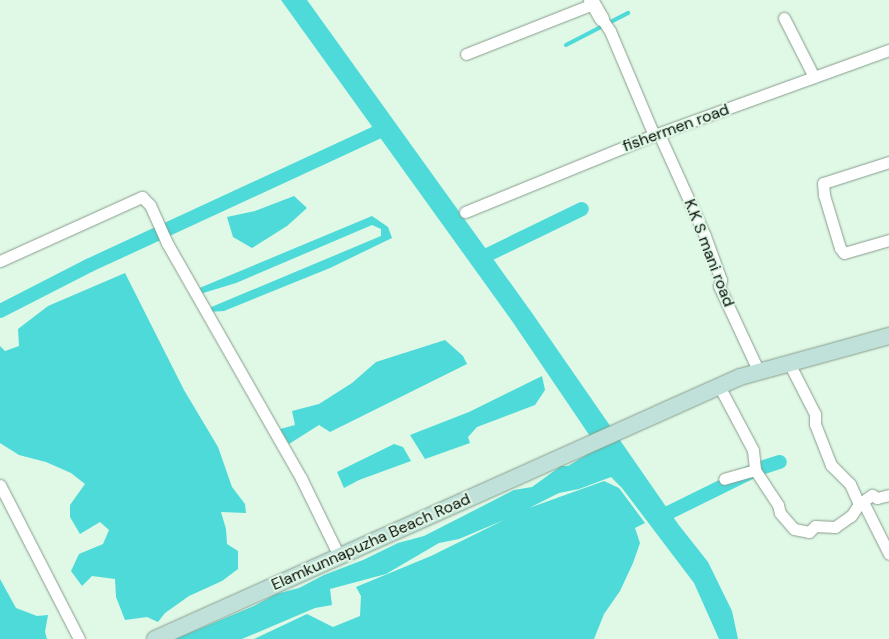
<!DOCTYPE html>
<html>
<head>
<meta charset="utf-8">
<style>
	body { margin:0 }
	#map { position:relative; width:889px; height:639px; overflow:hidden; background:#e0f8e6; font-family:"DM Sans",sans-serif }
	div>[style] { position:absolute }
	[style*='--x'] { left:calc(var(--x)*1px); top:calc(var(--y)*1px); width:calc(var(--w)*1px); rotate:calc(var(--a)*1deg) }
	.water>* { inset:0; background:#4ddad8 }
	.stream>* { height:4px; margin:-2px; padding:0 2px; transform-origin:2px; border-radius:2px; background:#4ddad8 }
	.canal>* { height:14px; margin:-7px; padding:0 7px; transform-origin:7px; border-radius:7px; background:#4ddad8 }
	.roads { filter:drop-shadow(0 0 1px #879d8d) drop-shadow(0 0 1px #879d8d) }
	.minor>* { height:11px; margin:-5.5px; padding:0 5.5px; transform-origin:5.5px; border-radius:5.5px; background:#fff }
	.tertiary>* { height:14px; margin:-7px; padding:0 7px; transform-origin:7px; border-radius:7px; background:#fff }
	.secondary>* { height:16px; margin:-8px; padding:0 8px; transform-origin:8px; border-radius:8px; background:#c0e1da }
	span { translate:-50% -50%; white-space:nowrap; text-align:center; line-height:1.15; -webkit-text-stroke:4px #e0f8e6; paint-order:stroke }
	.street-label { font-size:16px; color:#060d08 }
</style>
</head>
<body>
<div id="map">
	<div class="water">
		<i style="clip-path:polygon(281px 0,307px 0,532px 313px,678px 524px,708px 562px,732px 611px,738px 639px,719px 639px,694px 583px,622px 488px,611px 477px,579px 489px,559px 493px,529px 508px,604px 481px,619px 488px,645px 523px,635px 528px,640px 543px,633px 563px,620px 591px,604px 614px,594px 639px,254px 639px,307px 614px,333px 627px,360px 616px,361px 596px,356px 587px,431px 556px,504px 520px,459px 539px,439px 543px,386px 574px,330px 589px,332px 605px,315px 608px,242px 639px,175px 639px,254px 606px,276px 594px,299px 588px,324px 575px,363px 560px,398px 543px,424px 536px,514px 490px,532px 487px,561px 466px,568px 466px,598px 448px,512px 321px)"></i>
		<i style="clip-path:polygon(294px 196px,307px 208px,287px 226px,252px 248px,233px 237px,227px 217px,255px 211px)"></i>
		<i style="clip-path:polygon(372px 216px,388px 227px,392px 238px,330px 268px,224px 311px,209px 312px,209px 308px,381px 236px,381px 229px,372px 225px,236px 283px,200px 294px,197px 289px)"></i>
		<i style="clip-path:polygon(125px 273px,184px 390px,218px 447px,232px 487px,245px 504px,246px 513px,221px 512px,226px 529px,227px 544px,238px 551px,238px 569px,222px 581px,189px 596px,165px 613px,158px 622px,147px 617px,125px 620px,116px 597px,115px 579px,92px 576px,82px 586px,71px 571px,79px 554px,103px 544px,109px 530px,100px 522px,80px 534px,70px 517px,70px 505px,85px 484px,71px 473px,46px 462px,19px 455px,0 443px,0 346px,5px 351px,19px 346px,18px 329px,48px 306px)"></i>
		<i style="clip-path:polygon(445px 340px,463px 356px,467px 364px,330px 432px,319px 425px,289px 444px,280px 429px,295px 425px,292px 411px,319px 404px,352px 383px,376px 362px)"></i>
		<i style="clip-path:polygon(542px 376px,545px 390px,535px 405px,477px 427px,468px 437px,470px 443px,425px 459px,410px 435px,469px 412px)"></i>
		<i style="clip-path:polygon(394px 444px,403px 447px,411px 461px,359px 480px,344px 488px,337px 472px)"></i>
		<i style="clip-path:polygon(0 579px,16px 608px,37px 616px,48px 615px,45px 632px,47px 639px,0 639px)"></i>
	</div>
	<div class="stream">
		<i style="--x:566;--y:45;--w:70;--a:-27.3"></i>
	</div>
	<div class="canal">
		<i style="--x:481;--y:258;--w:112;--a:-25.9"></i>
		<i style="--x:0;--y:311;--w:101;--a:-27.1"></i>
		<i style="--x:90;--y:265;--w:328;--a:-24.8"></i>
		<i style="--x:662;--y:516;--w:104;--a:-26.3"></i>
		<i style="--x:755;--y:470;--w:26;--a:-18"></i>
	</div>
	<div class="roads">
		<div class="minor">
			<i style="--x:784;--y:18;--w:66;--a:63"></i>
			<i style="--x:602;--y:19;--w:14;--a:56"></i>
			<i style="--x:610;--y:31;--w:113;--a:67.1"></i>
			<i style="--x:466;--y:54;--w:136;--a:-21.5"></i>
			<i style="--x:659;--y:134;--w:112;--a:65.7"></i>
			<i style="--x:705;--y:236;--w:47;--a:70"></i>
			<i style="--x:721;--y:280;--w:6;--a:108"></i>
			<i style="--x:719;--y:286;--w:95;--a:65.1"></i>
			<i style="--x:889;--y:162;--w:69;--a:162.3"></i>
			<i style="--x:823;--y:183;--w:12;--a:85"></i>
			<i style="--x:824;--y:195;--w:55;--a:73.2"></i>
			<i style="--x:840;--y:248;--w:6;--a:51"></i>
			<i style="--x:844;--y:253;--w:47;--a:-16.1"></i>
			<i style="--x:465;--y:212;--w:204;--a:-22.2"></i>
			<i style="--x:654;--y:135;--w:250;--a:-19.9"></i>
			<i style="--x:0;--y:261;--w:156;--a:-24.3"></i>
			<i style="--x:142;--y:197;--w:11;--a:45"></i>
			<i style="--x:150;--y:205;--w:42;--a:65.9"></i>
			<i style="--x:167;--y:243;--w:271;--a:60.3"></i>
			<i style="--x:301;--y:478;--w:87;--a:64"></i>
			<i style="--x:789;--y:363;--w:57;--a:63"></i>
			<i style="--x:815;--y:414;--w:10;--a:90"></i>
			<i style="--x:815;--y:424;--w:44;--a:68.7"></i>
			<i style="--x:831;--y:465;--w:27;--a:45"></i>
			<i style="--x:850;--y:484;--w:22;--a:66"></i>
			<i style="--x:719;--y:386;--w:72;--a:62"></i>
			<i style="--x:753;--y:450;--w:20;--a:84"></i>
			<i style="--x:755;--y:470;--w:32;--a:164"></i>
			<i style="--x:755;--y:470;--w:42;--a:56.7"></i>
			<i style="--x:778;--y:505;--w:8;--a:76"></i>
			<i style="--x:780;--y:513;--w:21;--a:49"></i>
			<i style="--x:794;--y:529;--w:15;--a:11"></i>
			<i style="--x:809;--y:532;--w:8;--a:-45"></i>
			<i style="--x:815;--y:526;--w:20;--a:3"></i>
			<i style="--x:835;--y:527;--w:19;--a:-35"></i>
			<i style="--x:851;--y:516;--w:14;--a:-56"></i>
			<i style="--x:859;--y:504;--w:16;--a:-35"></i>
			<i style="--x:872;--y:495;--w:6;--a:31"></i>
			<i style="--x:877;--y:498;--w:12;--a:-14"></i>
			<i style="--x:0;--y:485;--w:173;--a:62.8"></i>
			<i style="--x:863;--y:502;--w:58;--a:63.4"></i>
		</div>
		<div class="tertiary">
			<i style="--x:591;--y:0;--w:22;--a:60"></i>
		</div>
		<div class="secondary">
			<i style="--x:155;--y:639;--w:641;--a:-24.13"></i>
			<i style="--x:740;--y:377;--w:155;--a:-15.4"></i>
		</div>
	</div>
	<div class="street-label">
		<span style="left:676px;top:128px;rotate:-20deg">fishermen road</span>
		<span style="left:709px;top:253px;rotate:69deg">K.K S mani road</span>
		<span style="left:371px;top:542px;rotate:-24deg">Elamkunnapuzha Beach Road</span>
	</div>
</div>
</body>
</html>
